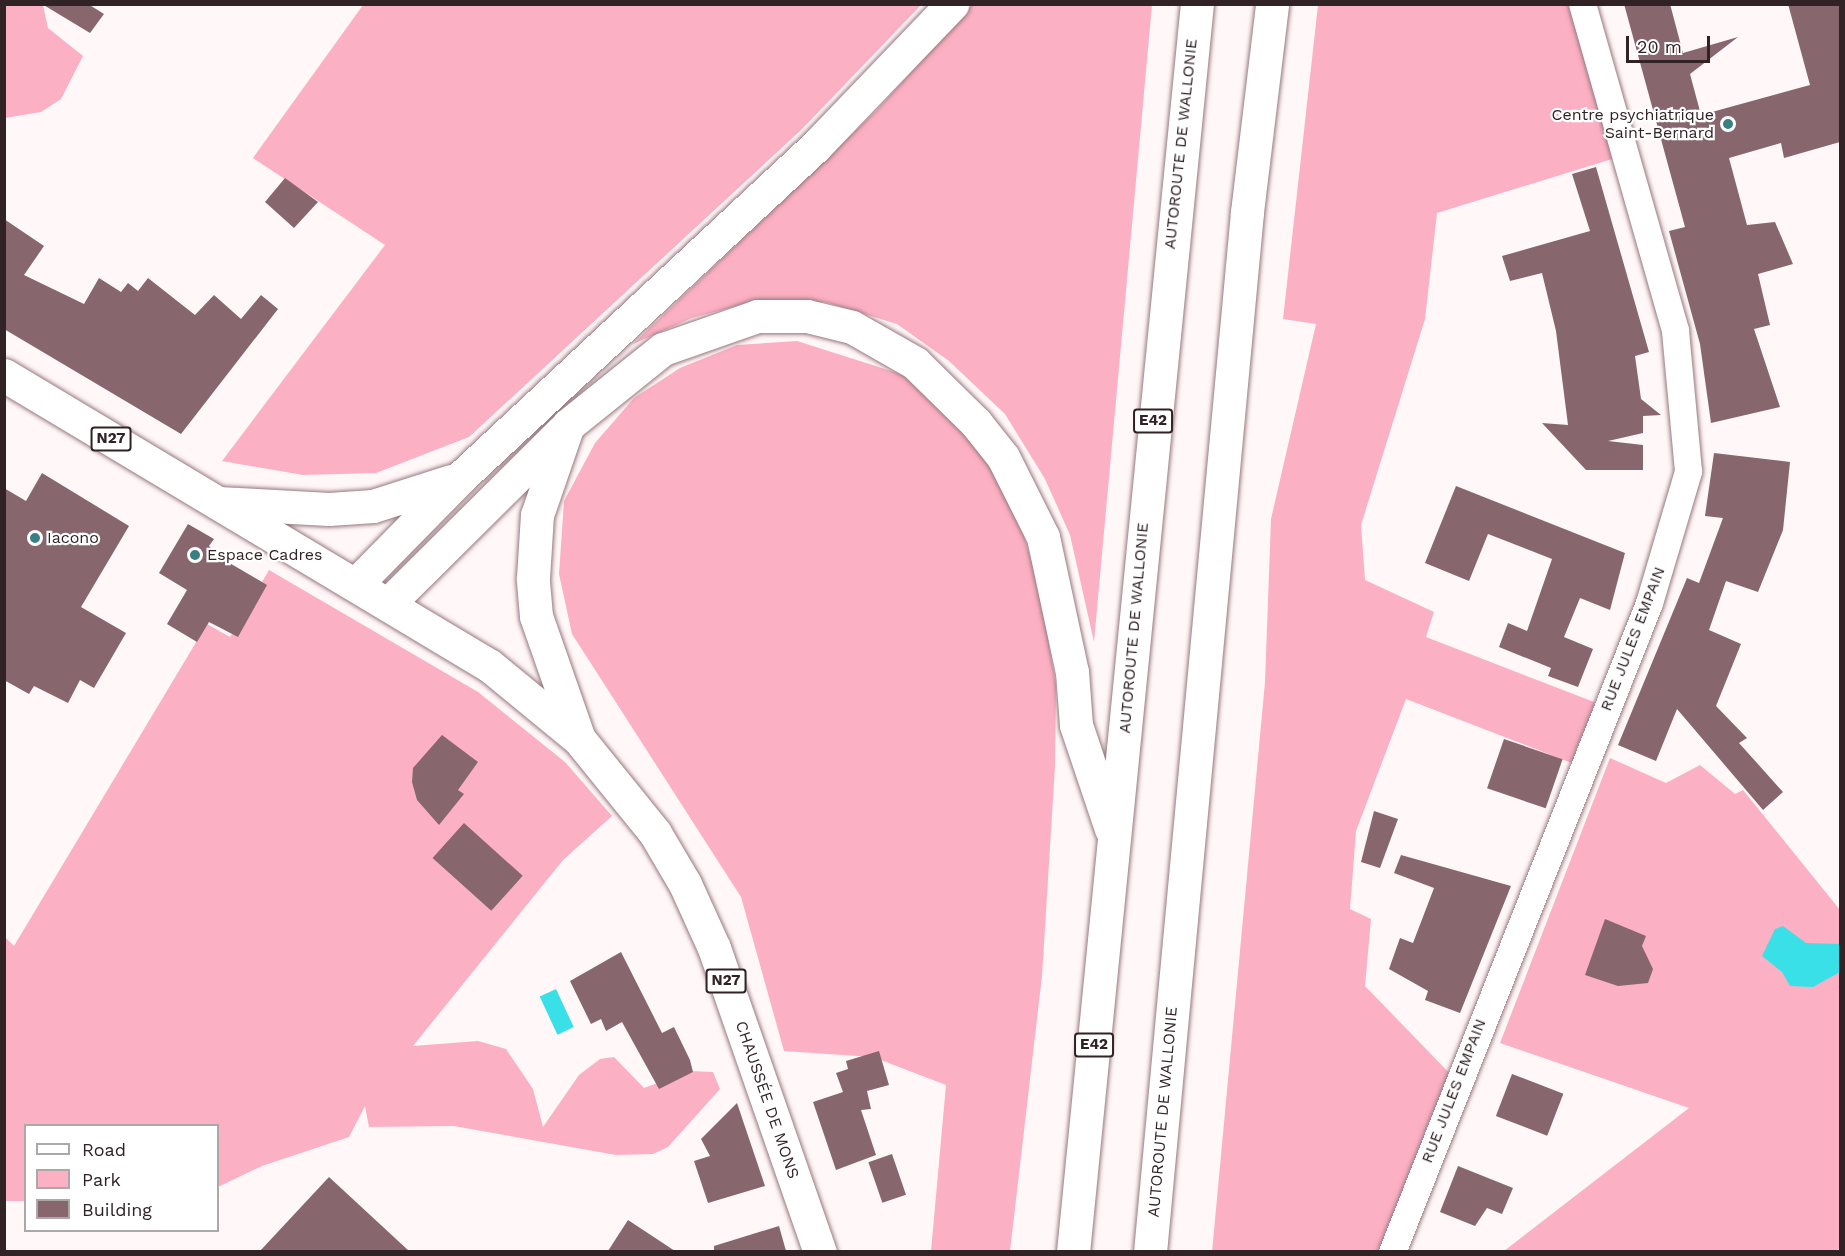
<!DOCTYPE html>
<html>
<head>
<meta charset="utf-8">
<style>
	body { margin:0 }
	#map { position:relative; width:1845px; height:1256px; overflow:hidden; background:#fff7f8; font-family:"Work Sans",sans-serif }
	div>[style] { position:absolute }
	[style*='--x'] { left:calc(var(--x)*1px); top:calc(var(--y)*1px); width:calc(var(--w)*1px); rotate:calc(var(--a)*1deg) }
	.green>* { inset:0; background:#fcb0c3 }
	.water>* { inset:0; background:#3ae0e7; transform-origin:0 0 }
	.building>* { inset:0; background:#87666d; transform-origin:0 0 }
	.roads { filter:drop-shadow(0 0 2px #98777e) drop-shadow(0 0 2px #98777e) }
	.minor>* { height:27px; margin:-13.5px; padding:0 13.5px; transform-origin:13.5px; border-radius:13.5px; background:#fff }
	.major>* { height:33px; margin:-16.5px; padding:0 16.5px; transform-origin:16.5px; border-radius:16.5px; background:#fff }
	.highway>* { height:33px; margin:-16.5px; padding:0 16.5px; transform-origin:16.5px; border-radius:16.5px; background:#fff }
	.dots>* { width:16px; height:16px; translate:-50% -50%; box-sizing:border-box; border:3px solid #fff; border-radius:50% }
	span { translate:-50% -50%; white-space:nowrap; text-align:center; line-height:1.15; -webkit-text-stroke:4.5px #fff; paint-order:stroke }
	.shield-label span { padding:2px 4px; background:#fff; border:2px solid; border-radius:4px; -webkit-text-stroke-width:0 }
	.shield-label { font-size:15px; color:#302225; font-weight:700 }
	.poi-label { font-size:16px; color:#302225 }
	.right { translate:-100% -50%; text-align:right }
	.left { translate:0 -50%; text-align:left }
	.street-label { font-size:16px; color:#302225 }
	.frame { position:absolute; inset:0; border:6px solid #302225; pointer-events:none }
	.legend { position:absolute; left:24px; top:1124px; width:195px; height:108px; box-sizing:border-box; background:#fff; border:2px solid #aca7a8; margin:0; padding:8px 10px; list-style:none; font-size:18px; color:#302225 }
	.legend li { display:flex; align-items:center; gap:12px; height:30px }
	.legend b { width:30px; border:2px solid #aca7a8 }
	.scale { position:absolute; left:1626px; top:36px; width:84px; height:27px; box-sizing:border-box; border:3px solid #302225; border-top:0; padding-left:8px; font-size:18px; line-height:21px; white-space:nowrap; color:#302225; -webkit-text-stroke:4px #fff; paint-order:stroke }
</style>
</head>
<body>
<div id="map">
	<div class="green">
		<i style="clip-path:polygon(5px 5px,43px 5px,48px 28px,83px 56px,61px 99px,41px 112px,5px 118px)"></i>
		<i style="clip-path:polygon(363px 5px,363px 4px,921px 5px,802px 129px,469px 437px,376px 473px,303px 475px,222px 461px,385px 245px,253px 158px)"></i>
		<i style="clip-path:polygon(972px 5px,1152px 5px,1094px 642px,1070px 535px,1045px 479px,1005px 414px,949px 361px,897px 324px,825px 302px,748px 303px,692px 318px,633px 344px,876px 111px)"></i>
		<i style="clip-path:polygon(1318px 5px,1582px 5px,1625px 155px,1437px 213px,1425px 319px,1361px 525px,1365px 580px,1434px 612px,1426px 637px,1607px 707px,1582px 767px,1406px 699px,1356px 831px,1350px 909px,1371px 919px,1365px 986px,1457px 1081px,1392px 1251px,1212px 1252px,1265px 682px,1271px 519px,1316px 324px,1283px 319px)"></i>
		<i style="clip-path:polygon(797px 341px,907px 376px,980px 442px,1015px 507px,1039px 585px,1056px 685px,1055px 766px,1042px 976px,1010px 1251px,931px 1251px,946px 1085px,873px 1057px,784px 1051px,741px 897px,572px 634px,559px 574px,564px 501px,595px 443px,634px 398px,680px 368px,737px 345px)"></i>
		<i style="clip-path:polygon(269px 570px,478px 692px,565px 762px,612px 816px,563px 860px,413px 1046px,478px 1041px,506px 1049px,533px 1089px,543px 1127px,579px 1075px,600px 1059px,614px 1057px,644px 1088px,690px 1071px,713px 1072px,720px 1089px,668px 1147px,653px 1154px,616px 1155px,454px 1126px,369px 1127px,365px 1106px,349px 1137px,262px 1166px,218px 1187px,218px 1126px,26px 1126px,25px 1201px,5px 1201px,4px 936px,14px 946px,207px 624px,230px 637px)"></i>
		<i style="clip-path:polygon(1610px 758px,1666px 783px,1700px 765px,1735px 794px,1743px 790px,1840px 910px,1840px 1247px,1836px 1252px,1504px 1251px,1689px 1108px,1500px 1043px)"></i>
	</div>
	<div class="water">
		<i style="clip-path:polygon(1783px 926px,1806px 943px,1840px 944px,1840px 972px,1813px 987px,1790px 986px,1782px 972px,1762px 956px,1775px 929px)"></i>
		<i style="left:556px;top:989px;width:42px;height:18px;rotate:65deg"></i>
	</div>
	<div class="building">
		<i style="clip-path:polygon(42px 4px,88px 4px,104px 14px,90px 33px)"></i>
		<i style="clip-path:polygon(1624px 4px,1670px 4px,1683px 53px,1738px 37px,1690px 74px,1701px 115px,1810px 85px,1788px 4px,1840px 4px,1840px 142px,1784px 158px,1781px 143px,1729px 158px,1747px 225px,1775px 222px,1793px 264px,1758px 274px,1770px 325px,1754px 329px,1780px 407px,1711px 423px,1700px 344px,1669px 231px,1685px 227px)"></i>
		<i style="clip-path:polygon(1596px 167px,1649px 352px,1635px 356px,1641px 399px,1661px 415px,1643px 416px,1643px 433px,1608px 441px,1643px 445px,1643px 470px,1586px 470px,1542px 423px,1568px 425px,1556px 331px,1542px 273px,1510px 281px,1502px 256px,1590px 231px,1572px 174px)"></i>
		<i style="clip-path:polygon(285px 178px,318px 202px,294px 228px,265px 202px)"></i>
		<i style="clip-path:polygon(4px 219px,44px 246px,24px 275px,84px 304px,99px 278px,121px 292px,128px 283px,138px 291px,148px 278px,195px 315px,214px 295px,241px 319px,261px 295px,278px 309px,181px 434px,4px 329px)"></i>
		<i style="clip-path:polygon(1714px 453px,1790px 462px,1783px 530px,1758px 592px,1726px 581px,1709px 630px,1741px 644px,1716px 706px,1747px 738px,1739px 743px,1783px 792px,1763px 810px,1677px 709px,1656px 761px,1618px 745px,1687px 578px,1699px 583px,1723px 518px,1705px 516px)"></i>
		<i style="clip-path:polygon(42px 473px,129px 526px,81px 607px,126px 633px,94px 688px,80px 680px,68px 703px,34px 686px,29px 694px,4px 680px,4px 488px,26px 501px)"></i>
		<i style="clip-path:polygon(1456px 486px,1625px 553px,1610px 610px,1580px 598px,1564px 637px,1593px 649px,1578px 687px,1548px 676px,1551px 668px,1499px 647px,1508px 623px,1527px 631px,1552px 559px,1488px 534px,1469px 581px,1425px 563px)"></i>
		<i style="clip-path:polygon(188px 524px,214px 539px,209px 546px,221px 558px,267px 585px,238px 637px,209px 622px,197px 642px,167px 624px,187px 590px,159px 573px)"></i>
		<i style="clip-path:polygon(442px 735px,478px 762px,458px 790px,464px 794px,439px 825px,417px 800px,412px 782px,413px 768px)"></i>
		<i style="left:1504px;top:739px;width:62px;height:52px;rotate:19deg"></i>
		<i style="clip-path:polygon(1374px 811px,1398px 819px,1380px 868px,1361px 862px)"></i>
		<i style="left:464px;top:823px;width:79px;height:47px;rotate:42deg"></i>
		<i style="clip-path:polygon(1401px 855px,1511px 886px,1460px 1013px,1425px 1000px,1428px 991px,1389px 969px,1400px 938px,1413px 943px,1434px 888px,1394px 873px)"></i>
		<i style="clip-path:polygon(1605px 919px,1646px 936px,1642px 946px,1653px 969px,1648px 983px,1618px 986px,1585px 975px)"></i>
		<i style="clip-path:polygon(621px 952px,662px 1033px,674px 1027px,690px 1060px,693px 1072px,659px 1089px,622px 1022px,606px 1031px,601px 1019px,591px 1024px,570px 981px)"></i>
		<i style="clip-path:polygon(879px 1051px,889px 1085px,867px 1091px,871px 1109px,861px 1110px,876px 1155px,836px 1170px,813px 1102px,843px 1092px,836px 1073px,848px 1069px,846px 1061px)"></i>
		<i style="left:1512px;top:1074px;width:55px;height:45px;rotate:21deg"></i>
		<i style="clip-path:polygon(737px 1103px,765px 1186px,708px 1203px,694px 1161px,710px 1156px,701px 1139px)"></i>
		<i style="left:892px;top:1154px;width:43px;height:25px;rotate:71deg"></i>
		<i style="clip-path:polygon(1458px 1166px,1513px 1188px,1502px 1214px,1487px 1208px,1475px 1226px,1440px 1212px)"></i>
		<i style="clip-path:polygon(329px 1177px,409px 1251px,260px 1251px)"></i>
		<i style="clip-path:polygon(628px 1220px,675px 1251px,608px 1251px)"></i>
		<i style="clip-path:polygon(779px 1226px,786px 1251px,714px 1251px,714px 1246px)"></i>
	</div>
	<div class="roads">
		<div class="minor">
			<i style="--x:1392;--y:1252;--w:698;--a:-68.4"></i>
			<i style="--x:1649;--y:603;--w:138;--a:-73.5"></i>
			<i style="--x:1688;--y:471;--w:142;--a:-95.3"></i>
			<i style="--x:1675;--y:330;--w:339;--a:-105.9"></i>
		</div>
		<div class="major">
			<i style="--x:4;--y:375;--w:566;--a:30.91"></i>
			<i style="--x:490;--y:666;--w:115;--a:39.4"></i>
			<i style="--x:579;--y:739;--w:121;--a:51"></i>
			<i style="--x:655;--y:833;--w:59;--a:59.5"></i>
			<i style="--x:685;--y:884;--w:70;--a:65.6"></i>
			<i style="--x:714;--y:948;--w:322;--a:70.8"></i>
		</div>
		<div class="highway">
			<i style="--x:218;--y:503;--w:111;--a:3.1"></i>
			<i style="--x:329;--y:509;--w:44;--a:-3.9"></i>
			<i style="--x:373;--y:506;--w:82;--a:-17.8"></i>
			<i style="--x:356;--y:584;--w:150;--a:-45.5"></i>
			<i style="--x:461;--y:477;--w:485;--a:-43"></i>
			<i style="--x:816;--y:146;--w:197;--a:-46.2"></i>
			<i style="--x:389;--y:603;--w:244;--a:-44.8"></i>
			<i style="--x:579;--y:739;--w:130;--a:-109.3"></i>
			<i style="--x:536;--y:616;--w:38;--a:-95"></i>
			<i style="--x:533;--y:578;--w:63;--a:-86.4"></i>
			<i style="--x:537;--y:515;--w:95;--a:-71"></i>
			<i style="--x:568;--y:425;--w:122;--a:-38.7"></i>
			<i style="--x:663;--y:349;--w:100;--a:-19.3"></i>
			<i style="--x:757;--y:316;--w:50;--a:0"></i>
			<i style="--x:807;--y:316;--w:46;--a:13.7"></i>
			<i style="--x:852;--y:327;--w:73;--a:29.7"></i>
			<i style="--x:915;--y:363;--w:86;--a:44.5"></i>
			<i style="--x:976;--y:423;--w:43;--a:51.5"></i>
			<i style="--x:1003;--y:457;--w:89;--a:63.4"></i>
			<i style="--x:1043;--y:537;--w:138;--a:77.9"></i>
			<i style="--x:1072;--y:672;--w:53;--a:85.7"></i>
			<i style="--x:1076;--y:725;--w:110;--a:71.4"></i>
			<i style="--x:1073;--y:1252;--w:1254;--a:-84.33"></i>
			<i style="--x:1150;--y:1252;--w:1045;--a:-84.67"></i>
			<i style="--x:1247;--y:212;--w:209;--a:-83.1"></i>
		</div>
	</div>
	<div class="dots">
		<i style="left:1728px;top:124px;background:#388084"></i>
		<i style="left:35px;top:538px;background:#388084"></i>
		<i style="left:195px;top:555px;background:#388084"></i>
	</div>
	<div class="shield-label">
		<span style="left:1153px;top:421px">E42</span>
		<span style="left:111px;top:439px">N27</span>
		<span style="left:726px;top:981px">N27</span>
		<span style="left:1094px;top:1045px">E42</span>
	</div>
	<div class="poi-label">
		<span class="right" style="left:1714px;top:124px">Centre psychiatrique<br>Saint-Bernard</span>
		<span class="left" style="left:47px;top:538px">Iacono</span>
		<span class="left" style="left:207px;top:555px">Espace Cadres</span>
	</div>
	<div class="street-label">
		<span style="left:1181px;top:144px;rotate:-84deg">AUTOROUTE DE WALLONIE</span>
		<span style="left:1134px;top:628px;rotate:-85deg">AUTOROUTE DE WALLONIE</span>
		<span style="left:1633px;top:639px;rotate:-69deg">RUE JULES EMPAIN</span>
		<span style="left:1454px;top:1091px;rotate:-69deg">RUE JULES EMPAIN</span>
		<span style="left:767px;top:1100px;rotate:71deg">CHAUSSÉE DE MONS</span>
		<span style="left:1163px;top:1112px;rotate:-85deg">AUTOROUTE DE WALLONIE</span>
	</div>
	<div class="frame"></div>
	<ul class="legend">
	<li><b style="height:8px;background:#fff"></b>Road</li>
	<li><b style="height:16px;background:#fcb0c3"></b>Park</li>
	<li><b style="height:16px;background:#87666d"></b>Building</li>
	</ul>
	<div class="scale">20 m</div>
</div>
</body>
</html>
